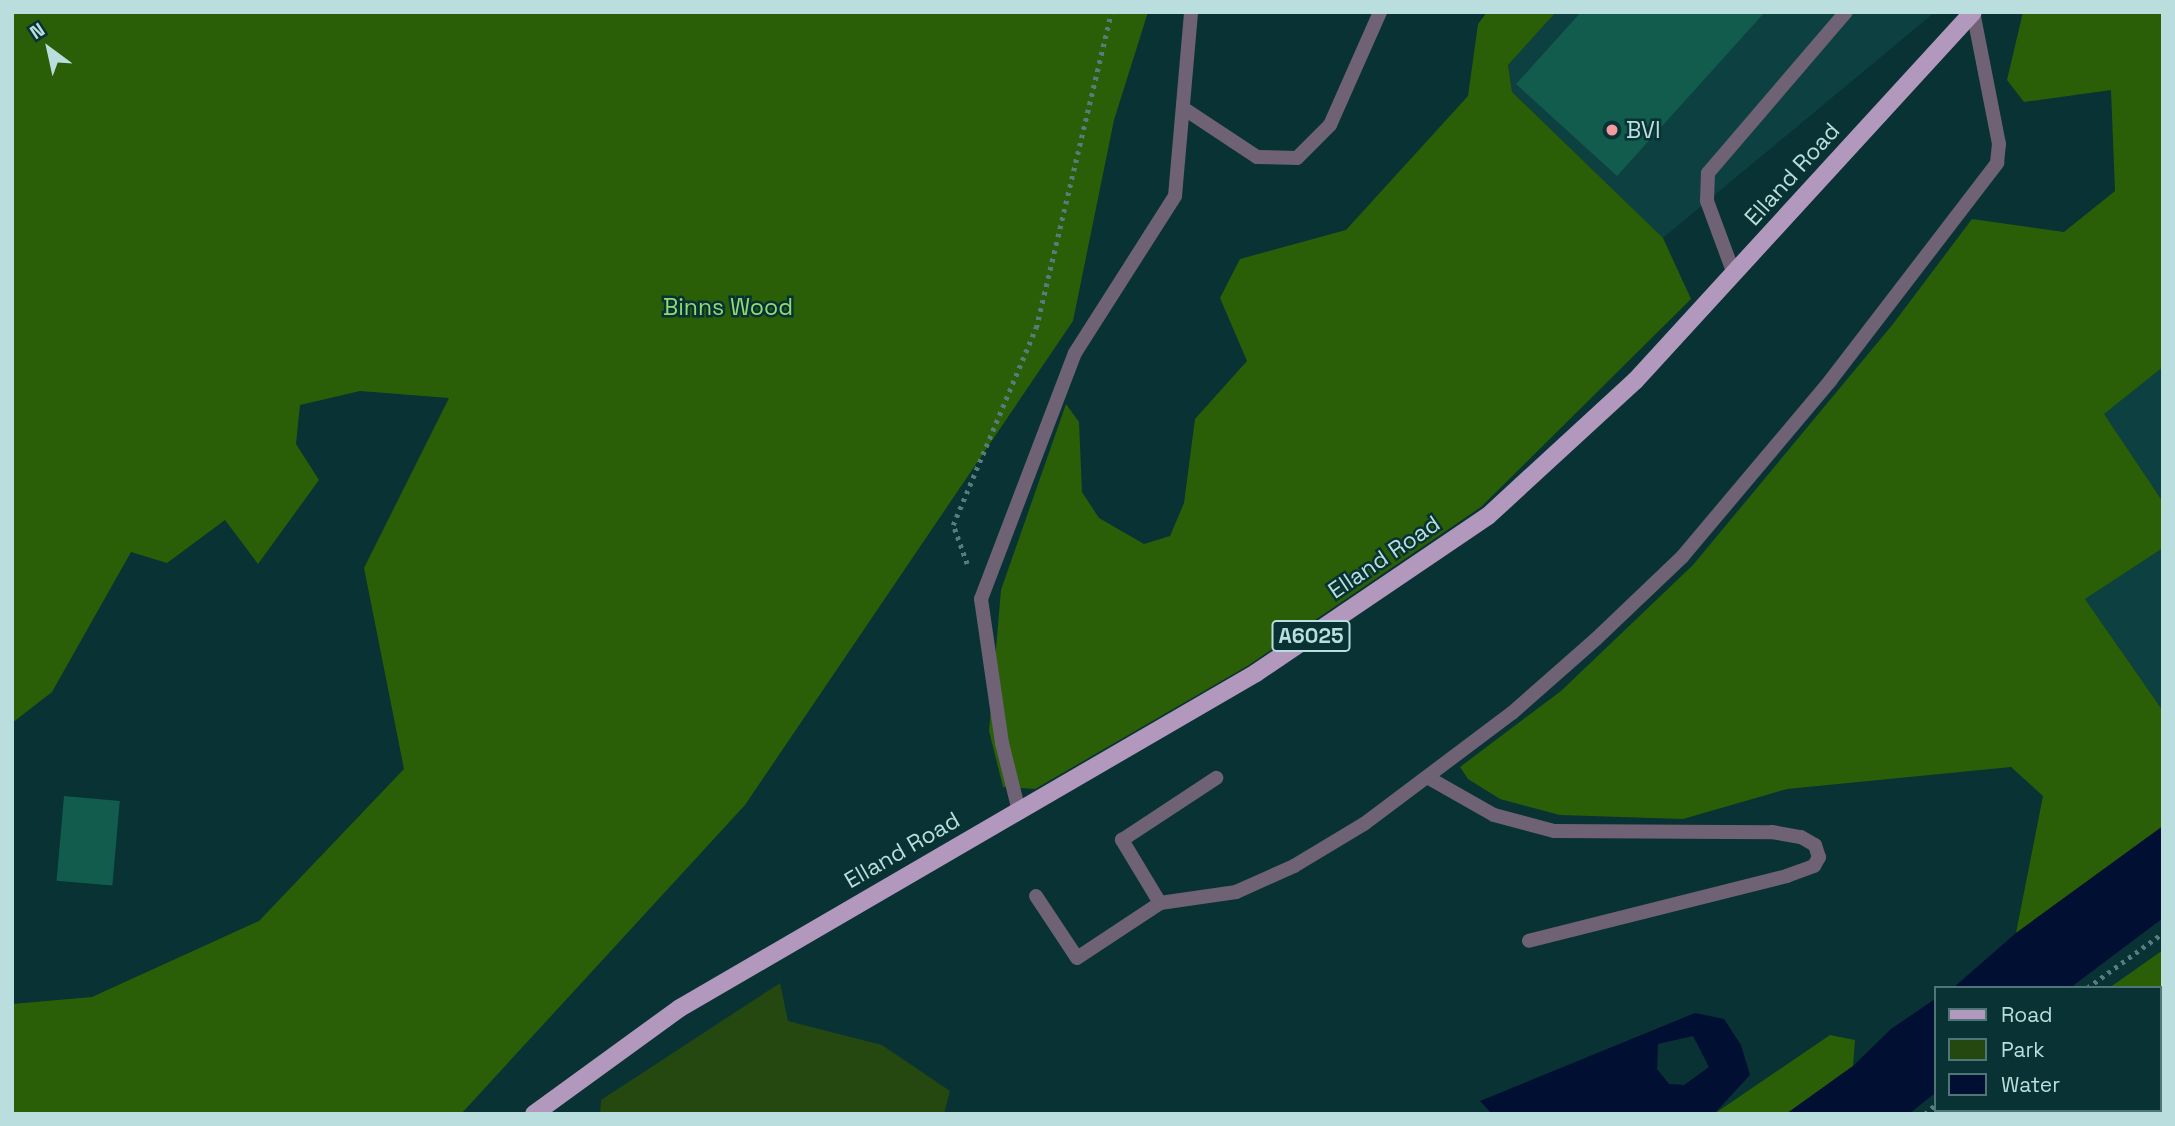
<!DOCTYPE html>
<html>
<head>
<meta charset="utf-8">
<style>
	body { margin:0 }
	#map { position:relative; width:2175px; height:1126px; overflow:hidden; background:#083233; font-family:"Space Grotesk",sans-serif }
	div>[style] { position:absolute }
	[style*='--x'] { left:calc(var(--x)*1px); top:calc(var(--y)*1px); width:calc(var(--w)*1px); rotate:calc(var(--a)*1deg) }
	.built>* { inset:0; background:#0d4041 }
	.green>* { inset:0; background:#254811 }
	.forest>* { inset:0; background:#2b5f07 }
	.water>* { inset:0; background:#000f32 }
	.building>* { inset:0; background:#125c4e; transform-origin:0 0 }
	.path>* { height:4.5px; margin-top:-2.25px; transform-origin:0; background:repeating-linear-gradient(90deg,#567d7e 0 3.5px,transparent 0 8.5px) }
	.lane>* { height:14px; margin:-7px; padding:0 7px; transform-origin:7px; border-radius:7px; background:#6f6275 }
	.street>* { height:14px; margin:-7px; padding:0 7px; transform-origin:7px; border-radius:7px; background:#6f6275 }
	.primary>* { height:18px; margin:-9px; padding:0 9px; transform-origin:9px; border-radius:9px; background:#b398be }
	.dots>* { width:19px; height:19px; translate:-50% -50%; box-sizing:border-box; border:4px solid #083233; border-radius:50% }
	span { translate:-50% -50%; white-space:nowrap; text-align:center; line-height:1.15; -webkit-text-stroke:5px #083233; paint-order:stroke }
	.shield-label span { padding:2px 5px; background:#083233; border:2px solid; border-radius:5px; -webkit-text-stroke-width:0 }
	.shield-label { font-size:21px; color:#badddd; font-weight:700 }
	.poi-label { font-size:23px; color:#badddd }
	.left { translate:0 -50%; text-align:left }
	.street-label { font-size:23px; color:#badddd }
	.park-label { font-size:23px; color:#93da72 }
	.frame { position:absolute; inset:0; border:14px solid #badddd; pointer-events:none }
	.legend { position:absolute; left:1934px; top:986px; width:228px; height:126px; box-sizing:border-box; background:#083233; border:2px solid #4f7677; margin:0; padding:9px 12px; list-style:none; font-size:21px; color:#badddd }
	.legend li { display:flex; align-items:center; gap:14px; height:35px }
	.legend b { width:35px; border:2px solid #4f7677 }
	.north { position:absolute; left:14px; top:14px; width:70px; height:70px; -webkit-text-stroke:5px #083233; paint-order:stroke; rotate:327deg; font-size:19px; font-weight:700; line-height:28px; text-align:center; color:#badddd }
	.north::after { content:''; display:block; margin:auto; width:24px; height:32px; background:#badddd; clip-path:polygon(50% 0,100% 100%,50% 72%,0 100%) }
</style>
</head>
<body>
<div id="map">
	<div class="built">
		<i style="clip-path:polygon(1556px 12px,1935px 12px,1663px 238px,1512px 92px,1508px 65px)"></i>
		<i style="clip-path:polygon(2163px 367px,2163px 502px,2104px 414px)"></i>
		<i style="clip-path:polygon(2163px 548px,2163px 711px,2085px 599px)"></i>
	</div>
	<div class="green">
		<i style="clip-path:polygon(780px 983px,788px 1021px,882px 1045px,950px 1091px,944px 1114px,600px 1114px,601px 1100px)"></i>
	</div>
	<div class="forest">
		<i style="clip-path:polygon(12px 12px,1148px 12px,1114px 120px,1073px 321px,745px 805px,461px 1114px,12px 1114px,12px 1004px,92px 997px,259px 921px,404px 769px,364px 568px,449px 398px,360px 391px,300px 405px,296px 444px,319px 480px,258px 564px,225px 520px,167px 563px,131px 552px,52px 692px,12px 723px)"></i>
		<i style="clip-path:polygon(1487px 12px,1556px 12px,1508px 65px,1512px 92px,1663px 238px,1691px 299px,1481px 507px,1249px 665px,1035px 789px,1003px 787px,989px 731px,1001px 590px,1066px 404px,1079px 422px,1082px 492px,1099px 518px,1144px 544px,1170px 536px,1184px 503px,1195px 419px,1247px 361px,1220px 298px,1240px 259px,1346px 230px,1468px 96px,1478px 24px)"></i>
		<i style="clip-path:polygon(2023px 12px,2163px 12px,2163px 367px,2104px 414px,2163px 502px,2163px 548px,2085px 599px,2163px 711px,2163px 826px,2016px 933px,2043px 796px,2011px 767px,1787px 789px,1683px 819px,1560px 815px,1500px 799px,1468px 779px,1460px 767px,1561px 691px,1693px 565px,1893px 324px,1972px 219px,2064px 232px,2115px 191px,2111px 90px,2024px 102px,2007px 80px)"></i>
		<i style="clip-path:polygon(2163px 950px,2163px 1114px,1945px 1114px,2159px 1110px,2159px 988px,2109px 988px)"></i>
		<i style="clip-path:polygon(1830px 1035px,1855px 1040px,1853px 1066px,1786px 1114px,1714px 1114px)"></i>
	</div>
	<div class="water">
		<i style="clip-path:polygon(2163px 826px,2163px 918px,2070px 988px,1953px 988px,2016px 933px)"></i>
		<i style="clip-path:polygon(1935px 999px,1935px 1093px,1909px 1114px,1786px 1114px,1853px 1066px,1891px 1029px)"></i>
		<i style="clip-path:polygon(evenodd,1695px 1013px,1724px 1019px,1741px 1045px,1750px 1075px,1714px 1114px,1492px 1114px,1480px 1101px,1695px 1013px,1693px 1036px,1709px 1067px,1684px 1085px,1669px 1084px,1657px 1069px,1658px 1044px,1693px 1036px)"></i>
	</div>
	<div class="building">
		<i style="clip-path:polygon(1581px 12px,1765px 12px,1617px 176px,1516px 84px)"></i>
		<i style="left:64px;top:796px;width:56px;height:85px;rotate:5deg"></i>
	</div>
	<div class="path">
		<i style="--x:967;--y:564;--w:41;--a:-109.7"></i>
		<i style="--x:953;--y:525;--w:214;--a:-67.2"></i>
		<i style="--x:1036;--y:328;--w:325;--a:-76.6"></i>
		<i style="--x:2087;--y:988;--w:94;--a:-35.9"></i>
		<i style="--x:2159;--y:1027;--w:4;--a:-27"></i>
		<i style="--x:1925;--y:1114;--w:13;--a:-42"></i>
		<i style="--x:2042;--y:1114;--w:6;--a:-39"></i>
	</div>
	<div class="lane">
		<i style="--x:1186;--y:110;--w:85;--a:33.5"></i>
		<i style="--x:1257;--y:157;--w:40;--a:1.4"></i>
		<i style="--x:1297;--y:158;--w:47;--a:-45"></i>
		<i style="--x:1330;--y:125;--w:124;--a:-66.1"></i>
		<i style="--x:1734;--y:274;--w:78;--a:-110.3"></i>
		<i style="--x:1707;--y:201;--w:28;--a:-88"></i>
		<i style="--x:1708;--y:173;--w:212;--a:-49.4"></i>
		<i style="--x:981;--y:599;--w:263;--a:-69.1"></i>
		<i style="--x:1075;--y:353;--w:186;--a:-57.5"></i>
		<i style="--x:1175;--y:196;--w:185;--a:-85"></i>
		<i style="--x:1427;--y:777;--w:77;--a:29.6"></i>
		<i style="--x:1494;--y:815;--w:62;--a:14.9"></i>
		<i style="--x:1554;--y:831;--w:218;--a:0.3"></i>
		<i style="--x:1772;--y:832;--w:29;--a:10"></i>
		<i style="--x:1801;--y:837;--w:16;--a:30"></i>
		<i style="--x:1815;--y:845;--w:13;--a:72"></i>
		<i style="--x:1819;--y:857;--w:10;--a:119"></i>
		<i style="--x:1814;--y:866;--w:29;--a:160"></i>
		<i style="--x:1787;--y:876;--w:266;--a:165.9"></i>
		<i style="--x:1036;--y:896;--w:74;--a:56.5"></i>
		<i style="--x:1077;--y:958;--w:100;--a:-33.5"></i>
		<i style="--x:1160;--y:903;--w:77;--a:-8.2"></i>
		<i style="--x:1236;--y:892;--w:64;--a:-24.1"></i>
		<i style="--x:1294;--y:866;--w:82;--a:-31"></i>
		<i style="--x:1364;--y:824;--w:185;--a:-36.9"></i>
		<i style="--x:1512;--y:713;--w:112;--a:-41.4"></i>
		<i style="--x:1596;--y:639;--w:119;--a:-43.6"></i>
		<i style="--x:1682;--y:557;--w:230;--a:-49.9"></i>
		<i style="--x:1830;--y:381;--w:275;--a:-52.5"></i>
		<i style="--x:1997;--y:163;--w:19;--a:-84"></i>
		<i style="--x:1999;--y:144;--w:135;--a:-101.1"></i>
		<i style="--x:1160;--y:903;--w:74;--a:-121.1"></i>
		<i style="--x:1122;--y:840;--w:113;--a:-33.4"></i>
	</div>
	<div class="street">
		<i style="--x:981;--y:599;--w:146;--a:81.7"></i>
		<i style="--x:1002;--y:743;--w:70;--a:76"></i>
	</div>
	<div class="primary">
		<i style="--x:534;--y:1114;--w:180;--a:-36"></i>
		<i style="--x:680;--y:1008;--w:666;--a:-30.18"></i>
		<i style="--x:1256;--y:673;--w:280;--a:-34.1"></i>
		<i style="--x:1488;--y:516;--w:200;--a:-42.6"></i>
		<i style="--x:1635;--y:381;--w:500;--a:-47.51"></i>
	</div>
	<div class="dots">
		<i style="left:1612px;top:130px;background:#f49b9f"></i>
	</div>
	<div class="shield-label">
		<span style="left:1311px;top:636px">A6025</span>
	</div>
	<div class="poi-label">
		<span class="left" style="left:1626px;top:130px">BVI</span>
	</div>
	<div class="street-label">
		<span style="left:1792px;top:174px;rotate:-48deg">Elland Road</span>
		<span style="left:1384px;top:557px;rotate:-34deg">Elland Road</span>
		<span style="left:902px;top:850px;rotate:-30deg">Elland Road</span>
	</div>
	<div class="park-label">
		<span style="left:728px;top:307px">Binns Wood</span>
	</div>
	<div class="frame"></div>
	<ul class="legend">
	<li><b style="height:9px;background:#b398be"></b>Road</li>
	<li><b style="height:19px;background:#254811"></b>Park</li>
	<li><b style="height:19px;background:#000f32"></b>Water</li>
	</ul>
	<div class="north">N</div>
</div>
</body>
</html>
